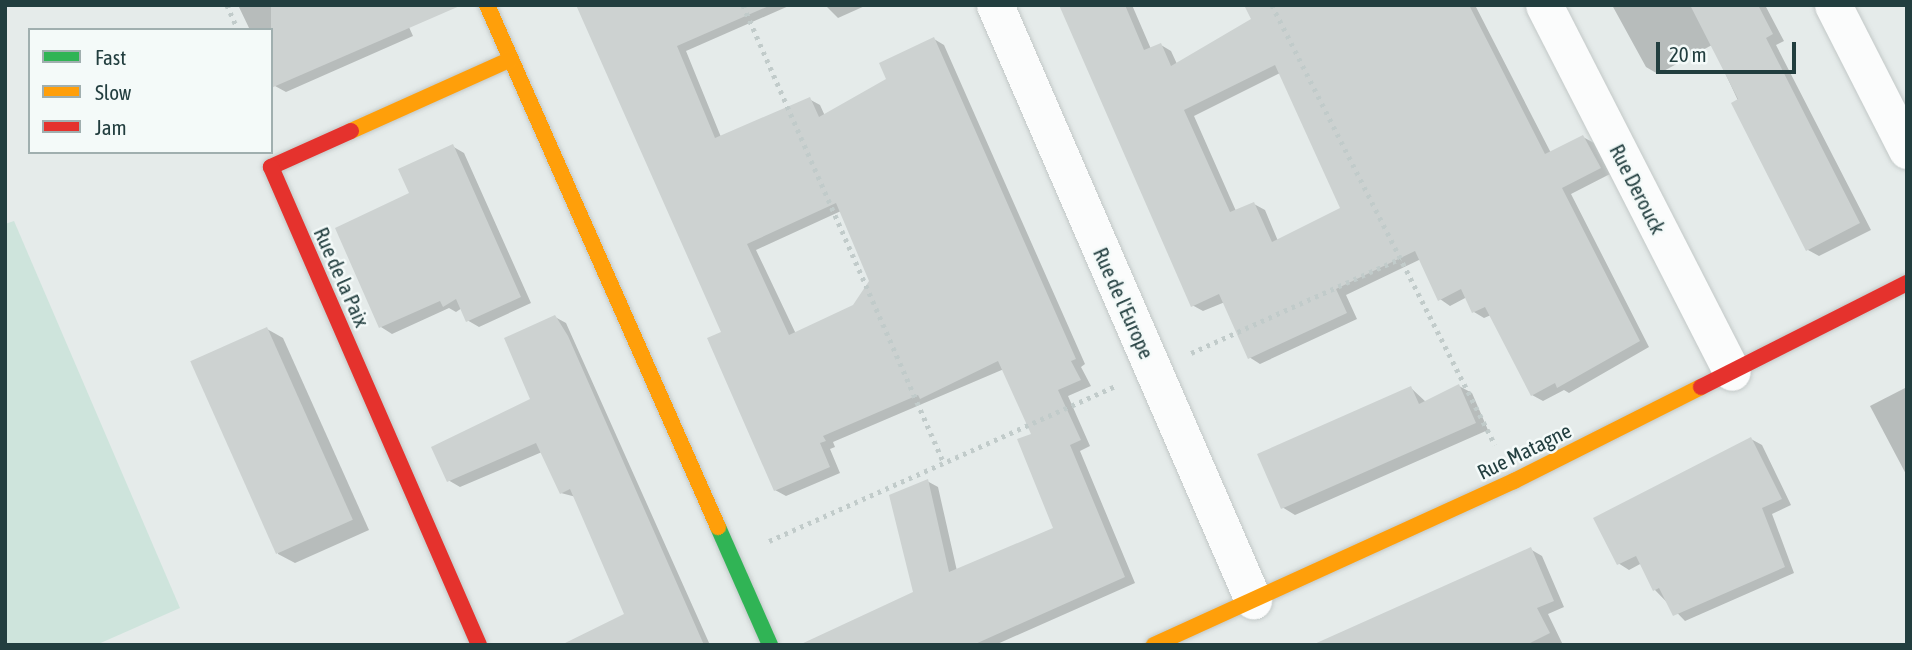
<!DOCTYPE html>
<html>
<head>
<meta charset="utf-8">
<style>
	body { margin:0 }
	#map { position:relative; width:1912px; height:650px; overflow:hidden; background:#e5ebea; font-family:"Asap Condensed",sans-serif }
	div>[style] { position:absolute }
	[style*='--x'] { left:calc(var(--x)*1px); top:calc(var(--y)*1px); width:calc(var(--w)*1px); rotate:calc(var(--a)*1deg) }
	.green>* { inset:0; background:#cee4dc }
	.shadow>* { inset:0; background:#0003 }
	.building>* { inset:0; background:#cdd2d1; transform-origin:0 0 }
	.path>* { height:4.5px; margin-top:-2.25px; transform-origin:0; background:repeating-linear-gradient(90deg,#c1cbca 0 3.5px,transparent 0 8.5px) }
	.roads { filter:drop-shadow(0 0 2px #c2c8c7) drop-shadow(0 0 2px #c2c8c7) }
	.street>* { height:37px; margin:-18.5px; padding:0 18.5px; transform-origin:18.5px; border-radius:18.5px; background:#fbfcfc }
	.fast>* { height:16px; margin:-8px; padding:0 8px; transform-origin:8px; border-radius:8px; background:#30b455 }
	.slow>* { height:16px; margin:-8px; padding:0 8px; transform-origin:8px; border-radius:8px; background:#ff9f0a }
	.jam>* { height:16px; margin:-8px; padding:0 8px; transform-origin:8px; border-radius:8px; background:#e5322d }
	span { translate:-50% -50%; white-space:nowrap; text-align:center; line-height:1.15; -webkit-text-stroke:5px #f4faf9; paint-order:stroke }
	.street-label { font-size:21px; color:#223e3f }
	.frame { position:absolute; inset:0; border:7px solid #223e3f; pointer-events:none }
	.legend { position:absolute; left:28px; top:28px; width:245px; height:126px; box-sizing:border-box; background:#f4faf9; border:2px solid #a0afaf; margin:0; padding:9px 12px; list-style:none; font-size:21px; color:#223e3f }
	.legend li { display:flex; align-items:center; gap:14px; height:35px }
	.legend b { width:35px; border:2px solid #a0afaf }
	.scale { position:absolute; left:1656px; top:42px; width:140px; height:32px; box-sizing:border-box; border:4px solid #223e3f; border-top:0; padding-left:9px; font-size:21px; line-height:24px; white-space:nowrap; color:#223e3f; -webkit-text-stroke:5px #f4faf9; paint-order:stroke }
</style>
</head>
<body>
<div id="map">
	<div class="green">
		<i style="clip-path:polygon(14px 221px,180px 608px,96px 645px,5px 645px,5px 224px)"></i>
	</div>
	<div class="shadow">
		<i style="clip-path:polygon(238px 5px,399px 5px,413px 36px,286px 92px,275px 86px,271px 30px,250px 30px)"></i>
		<i style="clip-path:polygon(evenodd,578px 5px,791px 5px,686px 51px,721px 137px,809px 99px,820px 105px,825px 116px,888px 79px,934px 39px,944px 45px,1085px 364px,1081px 367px,1091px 386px,1068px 396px,1090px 446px,1080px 451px,1135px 583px,995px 645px,865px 645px,915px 593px,927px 481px,938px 487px,957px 571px,1056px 529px,1034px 435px,1004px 369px,833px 442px,835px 447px,830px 449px,840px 473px,786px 496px,775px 490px,723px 333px,578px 5px,841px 211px,871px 281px,854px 306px,796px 334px,756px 250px,841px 211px)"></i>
		<i style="clip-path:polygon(825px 5px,867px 5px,838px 18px)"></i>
		<i style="clip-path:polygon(evenodd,1064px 5px,1132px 5px,1151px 49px,1161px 45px,1171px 51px,1177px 64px,1458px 5px,1476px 7px,1551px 153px,1583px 137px,1594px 143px,1610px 174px,1571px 194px,1649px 347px,1569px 393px,1564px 390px,1543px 401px,1532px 395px,1491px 315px,1484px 318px,1474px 312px,1467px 297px,1450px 306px,1440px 299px,1421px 259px,1346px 295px,1357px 319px,1260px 364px,1249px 357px,1225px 302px,1203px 311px,1192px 305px,1064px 5px,1280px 73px,1343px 209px,1278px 241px,1265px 210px,1254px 204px,1236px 211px,1194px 116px,1280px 73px)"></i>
		<i style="clip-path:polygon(1612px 5px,1765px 5px,1784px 41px,1776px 45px,1871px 230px,1819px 256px,1808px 250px,1712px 45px,1658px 74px,1646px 67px)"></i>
		<i style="clip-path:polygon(452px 146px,464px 153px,531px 303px,479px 327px,467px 320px,462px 308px,456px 312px,449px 308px,392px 334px,381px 327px,411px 194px)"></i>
		<i style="clip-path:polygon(555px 317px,566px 323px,710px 645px,625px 645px,626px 615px,576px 497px,561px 493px,542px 452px,460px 487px,448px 480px,533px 399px)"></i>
		<i style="clip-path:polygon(267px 329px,283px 338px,369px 530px,295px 563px,278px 554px)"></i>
		<i style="clip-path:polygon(1459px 386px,1472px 393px,1488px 430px,1295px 515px,1282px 507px,1411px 388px,1427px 403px)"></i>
		<i style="clip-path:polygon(1907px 387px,1907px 476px,1870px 406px)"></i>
		<i style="clip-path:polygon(1751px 439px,1762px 445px,1791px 505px,1772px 514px,1794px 573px,1685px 621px,1655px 590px,1642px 563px,1629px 570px,1618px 563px)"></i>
		<i style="clip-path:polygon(1530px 549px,1542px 556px,1564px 607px,1548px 614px,1563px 645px,1500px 645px)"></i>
	</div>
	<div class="building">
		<i style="clip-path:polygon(271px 5px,462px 5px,271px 88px)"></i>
		<i style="clip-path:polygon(evenodd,576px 5px,771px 5px,677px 46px,715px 138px,810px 97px,819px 117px,886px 79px,879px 63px,934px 37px,1076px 359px,1071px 361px,1081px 380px,1058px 390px,1081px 440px,1070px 445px,1125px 577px,973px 645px,799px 645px,913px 592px,889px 495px,928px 479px,949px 572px,1053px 528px,1017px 439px,1031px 434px,998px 361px,920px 399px,918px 395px,823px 436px,826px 441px,820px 443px,830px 467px,774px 491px,707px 338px,721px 332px,576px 5px,836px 203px,869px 281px,853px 305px,789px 335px,747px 244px,836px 203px)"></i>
		<i style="clip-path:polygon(evenodd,1059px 5px,1125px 5px,1144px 50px,1161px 43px,1171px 66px,1251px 19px,1244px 5px,1469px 5px,1545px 154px,1583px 135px,1601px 168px,1562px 188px,1640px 341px,1557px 388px,1555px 383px,1531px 396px,1485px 307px,1472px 313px,1461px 289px,1438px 301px,1415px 251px,1336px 289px,1347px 313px,1248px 359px,1219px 294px,1191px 307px,1059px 5px,1275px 65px,1340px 208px,1272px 242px,1254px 202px,1230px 212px,1184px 110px,1275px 65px)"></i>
		<i style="clip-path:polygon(1690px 5px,1758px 5px,1773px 34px,1766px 38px,1860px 223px,1806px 251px,1731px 103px,1738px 99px)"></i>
		<i style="clip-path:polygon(453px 144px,521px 297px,466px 322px,456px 299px,443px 307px,440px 301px,379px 328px,335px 228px,409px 193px,398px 169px)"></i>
		<i style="clip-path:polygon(555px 315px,568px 336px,704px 645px,561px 645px,624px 614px,570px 489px,560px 494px,536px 443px,447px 482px,431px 447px,530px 399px,504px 338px)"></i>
		<i style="left:267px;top:327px;width:211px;height:84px;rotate:66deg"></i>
		<i style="clip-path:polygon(1459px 384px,1476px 423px,1281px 509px,1257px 454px,1411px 386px,1419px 404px)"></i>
		<i style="clip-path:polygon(1751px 437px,1782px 499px,1762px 508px,1785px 567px,1673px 616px,1659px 588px,1653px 591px,1636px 556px,1617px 565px,1593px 518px)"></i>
		<i style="clip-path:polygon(1531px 547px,1554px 601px,1537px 608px,1550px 633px,1526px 645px,1312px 645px)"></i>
	</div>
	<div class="path">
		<i style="--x:227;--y:5;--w:27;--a:66"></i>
		<i style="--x:743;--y:5;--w:500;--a:66.31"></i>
		<i style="--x:1272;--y:5;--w:493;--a:63.1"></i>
		<i style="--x:1191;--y:353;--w:230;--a:-24.3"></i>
		<i style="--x:769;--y:541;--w:380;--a:-24.1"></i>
	</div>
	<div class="roads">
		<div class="street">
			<i style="--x:995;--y:5;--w:649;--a:66.56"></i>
			<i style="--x:1544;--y:5;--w:412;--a:62.9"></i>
			<i style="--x:1833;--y:5;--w:163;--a:63"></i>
		</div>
		<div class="fast">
			<i style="--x:718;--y:527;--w:129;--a:66.2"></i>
		</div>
		<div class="slow">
			<i style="--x:487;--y:5;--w:571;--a:66.13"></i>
			<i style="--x:351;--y:131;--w:175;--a:-24.2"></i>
			<i style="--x:1154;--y:645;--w:396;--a:-24.5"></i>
			<i style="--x:1514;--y:481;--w:209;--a:-26.7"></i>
		</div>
		<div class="jam">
			<i style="--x:351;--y:131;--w:88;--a:155.8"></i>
			<i style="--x:271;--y:167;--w:521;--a:66.48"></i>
			<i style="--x:1701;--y:387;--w:231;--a:-26.8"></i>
		</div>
	</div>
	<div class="street-label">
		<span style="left:1638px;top:189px;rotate:63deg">Rue Derouck</span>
		<span style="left:342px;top:277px;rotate:66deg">Rue de la Paix</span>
		<span style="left:1124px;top:303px;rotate:66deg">Rue de l'Europe</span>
		<span style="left:1524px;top:451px;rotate:-26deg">Rue Matagne</span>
	</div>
	<div class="frame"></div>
	<ul class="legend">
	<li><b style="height:9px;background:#30b455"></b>Fast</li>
	<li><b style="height:9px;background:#ff9f0a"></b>Slow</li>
	<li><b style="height:9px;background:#e5322d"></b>Jam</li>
	</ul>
	<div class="scale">20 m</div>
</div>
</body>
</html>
